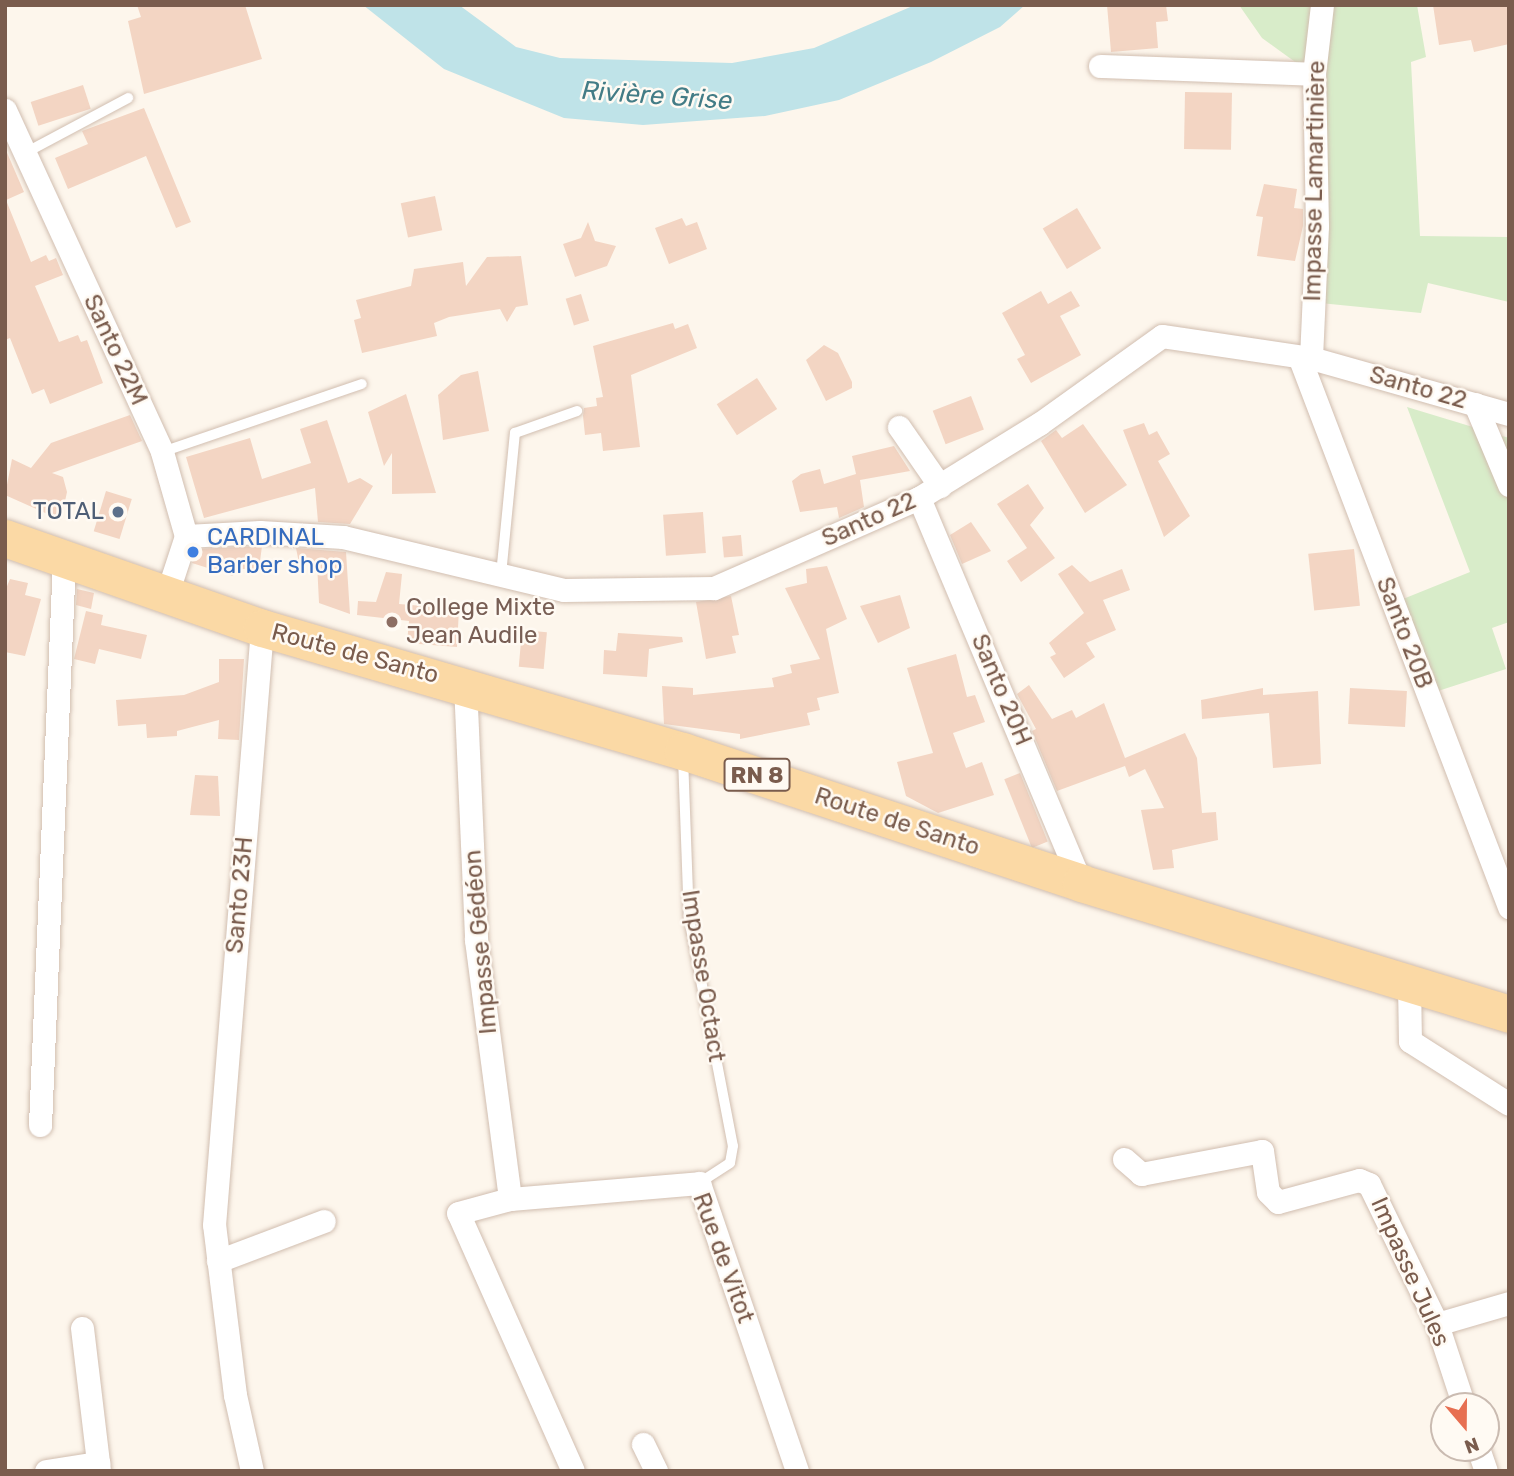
<!DOCTYPE html>
<html>
<head>
<meta charset="utf-8">
<style>
	body { margin:0 }
	#map { position:relative; width:1514px; height:1476px; overflow:hidden; background:#fdf6ec; font-family:Rubik,sans-serif }
	div>[style] { position:absolute }
	[style*='--x'] { left:calc(var(--x)*1px); top:calc(var(--y)*1px); width:calc(var(--w)*1px); rotate:calc(var(--a)*1deg) }
	.green>* { inset:0; background:#d8ecc9 }
	.water>* { inset:0; background:#bfe3e8 }
	.building>* { inset:0; background:#f3d5c3; transform-origin:0 0 }
	.roads { filter:drop-shadow(0 0 2px #d1beb0) drop-shadow(0 0 2px #d1beb0) }
	.lane>* { height:10px; margin:-5px; padding:0 5px; transform-origin:5px; border-radius:5px; background:#fff }
	.street>* { height:23px; margin:-11.5px; padding:0 11.5px; transform-origin:11.5px; border-radius:11.5px; background:#fff }
	.primary>* { height:37px; margin:-18.5px; padding:0 18.5px; transform-origin:18.5px; border-radius:18.5px; background:#fbd9a5 }
	.dots>* { width:19px; height:19px; translate:-50% -50%; box-sizing:border-box; border:4px solid #fffaf3; border-radius:50% }
	span { translate:-50% -50%; white-space:nowrap; text-align:center; line-height:1.15; -webkit-text-stroke:5px #fffaf3; paint-order:stroke }
	.shield-label span { padding:2px 5px; background:#fffaf3; border:2px solid; border-radius:5px; -webkit-text-stroke-width:0 }
	.shield-label { font-size:23px; color:#7a5c4d; font-weight:700 }
	.street-label { font-size:24px; color:#7a5c4d }
	.service-label { font-size:24px; color:#4e5e75 }
	.right { translate:-100% -50%; text-align:right }
	.shop-label { font-size:24px; color:#366cbe }
	.left { translate:0 -50%; text-align:left }
	.education-label { font-size:24px; color:#785e54 }
	.water-label { font-size:26px; color:#437c86; font-style:italic }
	.frame { position:absolute; inset:0; border:7px solid #7a5c4d; pointer-events:none }
	.north { position:absolute; left:1430px; top:1392px; width:70px; height:70px; box-sizing:border-box; background:#fffaf3; border:2px solid #cabbb1; border-radius:50%; rotate:160deg; font-size:19px; font-weight:700; line-height:28px; text-align:center; color:#7a5c4d }
	.north::after { content:''; display:block; margin:auto; width:24px; height:32px; background:#e76f51; clip-path:polygon(50% 0,100% 100%,50% 72%,0 100%) }
</style>
</head>
<body>
<div id="map">
	<div class="green">
		<i style="clip-path:polygon(1239px 5px,1417px 5px,1426px 57px,1411px 62px,1420px 236px,1509px 237px,1509px 302px,1428px 283px,1421px 313px,1320px 303px,1320px 80px,1262px 38px)"></i>
		<i style="clip-path:polygon(1407px 407px,1509px 438px,1509px 622px,1492px 628px,1506px 669px,1438px 691px,1403px 599px,1470px 572px)"></i>
	</div>
	<div class="water">
		<i style="clip-path:polygon(363px 5px,459px 5px,516px 47px,560px 58px,732px 63px,814px 48px,915px 5px,1025px 5px,1000px 27px,931px 62px,839px 100px,765px 116px,643px 125px,564px 118px,444px 69px)"></i>
	</div>
	<div class="building">
		<i style="clip-path:polygon(137px 5px,245px 5px,262px 59px,144px 94px,128px 21px,141px 17px)"></i>
		<i style="clip-path:polygon(1107px 5px,1166px 5px,1168px 21px,1156px 22px,1158px 48px,1111px 52px)"></i>
		<i style="clip-path:polygon(1433px 5px,1509px 5px,1509px 44px,1474px 52px,1471px 40px,1439px 45px)"></i>
		<i style="left:83px;top:85px;width:25px;height:55px;rotate:72deg"></i>
		<i style="left:1185px;top:92px;width:47px;height:57px;rotate:1deg"></i>
		<i style="clip-path:polygon(144px 108px,191px 222px,176px 228px,146px 156px,68px 189px,55px 158px,88px 144px,82px 131px)"></i>
		<i style="clip-path:polygon(5px 148px,24px 192px,6px 200px,31px 262px,46px 255px,49px 261px,56px 258px,63px 275px,35px 286px,59px 342px,78px 335px,81px 342px,87px 340px,103px 383px,50px 404px,44px 389px,32px 394px,10px 338px,5px 340px)"></i>
		<i style="clip-path:polygon(1264px 184px,1297px 189px,1294px 208px,1303px 209px,1303px 226px,1295px 261px,1257px 256px,1263px 217px,1256px 216px)"></i>
		<i style="left:435px;top:196px;width:35px;height:35px;rotate:78deg"></i>
		<i style="left:1077px;top:208px;width:47px;height:40px;rotate:59deg"></i>
		<i style="clip-path:polygon(682px 218px,686px 226px,697px 222px,707px 249px,669px 264px,655px 228px)"></i>
		<i style="clip-path:polygon(588px 222px,595px 241px,616px 246px,607px 266px,575px 277px,563px 244px,581px 238px)"></i>
		<i style="clip-path:polygon(521px 256px,528px 305px,516px 307px,507px 322px,500px 309px,449px 317px,434px 323px,437px 336px,362px 353px,354px 320px,361px 318px,356px 300px,411px 286px,414px 269px,463px 262px,466px 286px,487px 257px)"></i>
		<i style="clip-path:polygon(1041px 291px,1048px 304px,1071px 291px,1080px 306px,1060px 316px,1081px 355px,1031px 383px,1017px 359px,1025px 355px,1002px 313px)"></i>
		<i style="left:581px;top:294px;width:28px;height:16px;rotate:73deg"></i>
		<i style="clip-path:polygon(673px 323px,675px 329px,688px 324px,697px 348px,631px 375px,640px 447px,603px 451px,601px 433px,585px 435px,583px 416px,584px 408px,597px 406px,596px 398px,603px 397px,593px 346px)"></i>
		<i style="clip-path:polygon(824px 345px,838px 353px,852px 382px,852px 388px,826px 401px,806px 360px)"></i>
		<i style="clip-path:polygon(478px 371px,489px 431px,443px 440px,438px 395px,461px 375px)"></i>
		<i style="left:757px;top:378px;width:37px;height:48px;rotate:57deg"></i>
		<i style="clip-path:polygon(406px 394px,436px 493px,392px 494px,392px 453px,384px 466px,368px 412px)"></i>
		<i style="left:971px;top:396px;width:36px;height:41px;rotate:69deg"></i>
		<i style="clip-path:polygon(130px 415px,142px 441px,52px 473px,63px 477px,67px 492px,61px 520px,5px 495px,12px 459px,31px 468px,51px 443px)"></i>
		<i style="clip-path:polygon(327px 420px,348px 483px,360px 478px,373px 486px,350px 524px,318px 522px,315px 488px,204px 518px,186px 457px,250px 438px,262px 479px,311px 463px,300px 429px)"></i>
		<i style="clip-path:polygon(1144px 423px,1149px 435px,1157px 431px,1170px 454px,1158px 461px,1190px 516px,1164px 537px,1123px 430px)"></i>
		<i style="clip-path:polygon(1083px 424px,1127px 485px,1085px 513px,1041px 441px,1056px 430px,1062px 438px)"></i>
		<i style="clip-path:polygon(894px 446px,910px 471px,860px 480px,864px 507px,839px 518px,837px 507px,800px 512px,792px 481px,801px 474px,820px 469px,824px 484px,856px 474px,852px 456px)"></i>
		<i style="clip-path:polygon(1028px 484px,1044px 508px,1030px 525px,1055px 558px,1021px 582px,1007px 561px,1027px 548px,997px 504px)"></i>
		<i style="left:106px;top:491px;width:27px;height:42px;rotate:17deg"></i>
		<i style="left:703px;top:512px;width:41px;height:40px;rotate:86deg"></i>
		<i style="clip-path:polygon(971px 522px,991px 551px,962px 564px,950px 535px)"></i>
		<i style="left:741px;top:535px;width:21px;height:19px;rotate:85deg"></i>
		<i style="clip-path:polygon(262px 546px,259px 569px,235px 569px,233px 576px,192px 563px,196px 549px)"></i>
		<i style="clip-path:polygon(296px 548px,346px 552px,350px 614px,319px 603px,317px 563px,299px 563px)"></i>
		<i style="left:1354px;top:549px;width:57px;height:46px;rotate:84deg"></i>
		<i style="clip-path:polygon(1072px 565px,1090px 582px,1122px 569px,1130px 590px,1103px 600px,1116px 630px,1086px 643px,1095px 657px,1064px 678px,1050px 657px,1056px 654px,1049px 643px,1084px 613px,1058px 574px)"></i>
		<i style="clip-path:polygon(827px 566px,847px 619px,826px 629px,839px 693px,817px 698px,820px 710px,807px 713px,810px 725px,740px 739px,740px 734px,664px 724px,662px 686px,693px 688px,693px 695px,774px 687px,772px 678px,792px 673px,790px 665px,820px 659px,785px 588px,807px 583px,806px 569px)"></i>
		<i style="clip-path:polygon(386px 572px,402px 574px,399px 604px,459px 609px,457px 647px,407px 643px,409px 621px,357px 615px,358px 601px,376px 602px)"></i>
		<i style="clip-path:polygon(10px 579px,28px 583px,25px 595px,41px 599px,25px 656px,5px 652px,5px 591px)"></i>
		<i style="clip-path:polygon(77px 589px,94px 593px,91px 609px,76px 605px)"></i>
		<i style="clip-path:polygon(900px 595px,910px 628px,878px 643px,860px 606px)"></i>
		<i style="clip-path:polygon(731px 596px,739px 635px,732px 636px,736px 653px,706px 659px,696px 602px)"></i>
		<i style="clip-path:polygon(86px 611px,103px 615px,101px 625px,147px 635px,141px 659px,99px 649px,95px 664px,74px 659px)"></i>
		<i style="left:522px;top:630px;width:25px;height:37px;rotate:5deg"></i>
		<i style="clip-path:polygon(618px 633px,682px 637px,683px 642px,649px 649px,647px 677px,603px 674px,604px 650px,616px 651px)"></i>
		<i style="clip-path:polygon(956px 654px,967px 697px,975px 695px,985px 722px,953px 733px,966px 768px,982px 762px,994px 795px,938px 813px,906px 796px,897px 762px,933px 753px,907px 668px)"></i>
		<i style="clip-path:polygon(219px 659px,244px 659px,239px 740px,218px 739px,219px 720px,177px 731px,177px 736px,147px 738px,146px 724px,118px 726px,116px 700px,184px 695px,219px 682px)"></i>
		<i style="clip-path:polygon(1029px 685px,1052px 719px,1072px 710px,1076px 718px,1104px 703px,1125px 758px,1185px 733px,1197px 758px,1202px 813px,1216px 812px,1218px 840px,1172px 850px,1174px 868px,1153px 870px,1141px 810px,1164px 808px,1145px 769px,1129px 777px,1125px 766px,1057px 791px,1032px 731px,1036px 729px,1017px 694px)"></i>
		<i style="clip-path:polygon(1263px 688px,1263px 695px,1318px 691px,1321px 764px,1273px 768px,1269px 713px,1202px 719px,1201px 700px)"></i>
		<i style="left:1350px;top:688px;width:57px;height:36px;rotate:3deg"></i>
		<i style="left:1020px;top:773px;width:74px;height:17px;rotate:68deg"></i>
		<i style="clip-path:polygon(195px 775px,218px 776px,220px 816px,190px 815px)"></i>
	</div>
	<div class="roads">
		<div class="lane">
			<i style="--x:25;--y:153;--w:117;--a:-28.1"></i>
			<i style="--x:162;--y:452;--w:211;--a:-18.8"></i>
			<i style="--x:501;--y:575;--w:143;--a:-84.4"></i>
			<i style="--x:515;--y:433;--w:66;--a:-19.5"></i>
			<i style="--x:683;--y:757;--w:161;--a:87.9"></i>
			<i style="--x:689;--y:918;--w:232;--a:79.1"></i>
			<i style="--x:733;--y:1146;--w:17;--a:100"></i>
			<i style="--x:730;--y:1163;--w:37;--a:147"></i>
		</div>
		<div class="street">
			<i style="--x:1100;--y:66;--w:214;--a:2.1"></i>
			<i style="--x:5;--y:110;--w:376;--a:65.3"></i>
			<i style="--x:162;--y:452;--w:87;--a:74.1"></i>
			<i style="--x:186;--y:536;--w:64;--a:108.2"></i>
			<i style="--x:1311;--y:358;--w:132;--a:-87.4"></i>
			<i style="--x:1317;--y:226;--w:152;--a:-91.1"></i>
			<i style="--x:1314;--y:74;--w:69;--a:-83.4"></i>
			<i style="--x:1300;--y:359;--w:587;--a:69.12"></i>
			<i style="--x:1475;--y:404;--w:88;--a:67.2"></i>
			<i style="--x:899;--y:427;--w:72;--a:55.2"></i>
			<i style="--x:919;--y:498;--w:418;--a:67.2"></i>
			<i style="--x:186;--y:536;--w:74;--a:-3.1"></i>
			<i style="--x:260;--y:532;--w:83;--a:3.4"></i>
			<i style="--x:343;--y:537;--w:227;--a:13.5"></i>
			<i style="--x:564;--y:590;--w:150;--a:-0.8"></i>
			<i style="--x:714;--y:588;--w:224;--a:-23.7"></i>
			<i style="--x:919;--y:498;--w:141;--a:-31.7"></i>
			<i style="--x:1039;--y:424;--w:151;--a:-35.6"></i>
			<i style="--x:1162;--y:336;--w:151;--a:8.4"></i>
			<i style="--x:1311;--y:358;--w:206;--a:15.8"></i>
			<i style="--x:465;--y:684;--w:256;--a:87.5"></i>
			<i style="--x:476;--y:940;--w:261;--a:82.5"></i>
			<i style="--x:1409;--y:984;--w:57;--a:89"></i>
			<i style="--x:1410;--y:1041;--w:117;--a:32.5"></i>
			<i style="--x:40;--y:1125;--w:566;--a:-87.57"></i>
			<i style="--x:1124;--y:1159;--w:23;--a:41"></i>
			<i style="--x:1141;--y:1174;--w:123;--a:-10.8"></i>
			<i style="--x:1262;--y:1151;--w:41;--a:81.7"></i>
			<i style="--x:1268;--y:1192;--w:14;--a:45"></i>
			<i style="--x:1278;--y:1202;--w:84;--a:-15.2"></i>
			<i style="--x:1359;--y:1180;--w:11;--a:22"></i>
			<i style="--x:1369;--y:1184;--w:156;--a:64.1"></i>
			<i style="--x:1437;--y:1324;--w:86;--a:71.8"></i>
			<i style="--x:218;--y:1261;--w:113;--a:-20.7"></i>
			<i style="--x:1437;--y:1324;--w:75;--a:-16.3"></i>
			<i style="--x:82;--y:1328;--w:144;--a:83.2"></i>
			<i style="--x:643;--y:1444;--w:30;--a:64"></i>
			<i style="--x:1478;--y:1448;--w:24;--a:71"></i>
			<i style="--x:46;--y:1471;--w:53;--a:-8.7"></i>
			<i style="--x:252;--y:1471;--w:78;--a:-102.6"></i>
			<i style="--x:235;--y:1395;--w:171;--a:-97"></i>
			<i style="--x:214;--y:1225;--w:599;--a:-85.4"></i>
			<i style="--x:573;--y:1471;--w:282;--a:-114"></i>
			<i style="--x:458;--y:1213;--w:54;--a:-15.1"></i>
			<i style="--x:510;--y:1199;--w:190;--a:-4.8"></i>
			<i style="--x:699;--y:1183;--w:304;--a:71.2"></i>
		</div>
		<div class="primary">
			<i style="--x:5;--y:538;--w:272;--a:19.3"></i>
			<i style="--x:262;--y:628;--w:439;--a:16.3"></i>
			<i style="--x:683;--y:751;--w:419;--a:18.3"></i>
			<i style="--x:1081;--y:883;--w:448;--a:17"></i>
		</div>
	</div>
	<div class="dots">
		<i style="left:118px;top:512px;background:#5c6f8a"></i>
		<i style="left:193px;top:552px;background:#3f7fe0"></i>
		<i style="left:392px;top:622px;background:#8d6e63"></i>
	</div>
	<div class="shield-label">
		<span style="left:757px;top:775px">RN 8</span>
	</div>
	<div class="street-label">
		<span style="left:1315px;top:181px;rotate:-89deg">Impasse Lamartinière</span>
		<span style="left:115px;top:350px;rotate:65deg">Santo 22M</span>
		<span style="left:1418px;top:388px;rotate:16deg">Santo 22</span>
		<span style="left:869px;top:520px;rotate:-24deg">Santo 22</span>
		<span style="left:1404px;top:633px;rotate:69deg">Santo 20B</span>
		<span style="left:355px;top:654px;rotate:15deg">Route de Santo</span>
		<span style="left:1001px;top:690px;rotate:67deg">Santo 20H</span>
		<span style="left:897px;top:822px;rotate:18deg">Route de Santo</span>
		<span style="left:240px;top:895px;rotate:-85deg">Santo 23H</span>
		<span style="left:481px;top:942px;rotate:-95deg">Impasse Gédéon</span>
		<span style="left:703px;top:976px;rotate:81deg">Impasse Octact</span>
		<span style="left:723px;top:1258px;rotate:70deg">Rue de Vitot</span>
		<span style="left:1410px;top:1272px;rotate:66deg">Impasse Jules</span>
	</div>
	<div class="service-label">
		<span class="right" style="left:104px;top:512px">TOTAL</span>
	</div>
	<div class="shop-label">
		<span class="left" style="left:207px;top:552px">CARDINAL<br>Barber shop</span>
	</div>
	<div class="education-label">
		<span class="left" style="left:406px;top:622px">College Mixte<br>Jean Audile</span>
	</div>
	<div class="water-label">
		<span style="left:657px;top:96px;rotate:4deg">Rivière Grise</span>
	</div>
	<div class="frame"></div>
	<div class="north">N</div>
</div>
</body>
</html>
